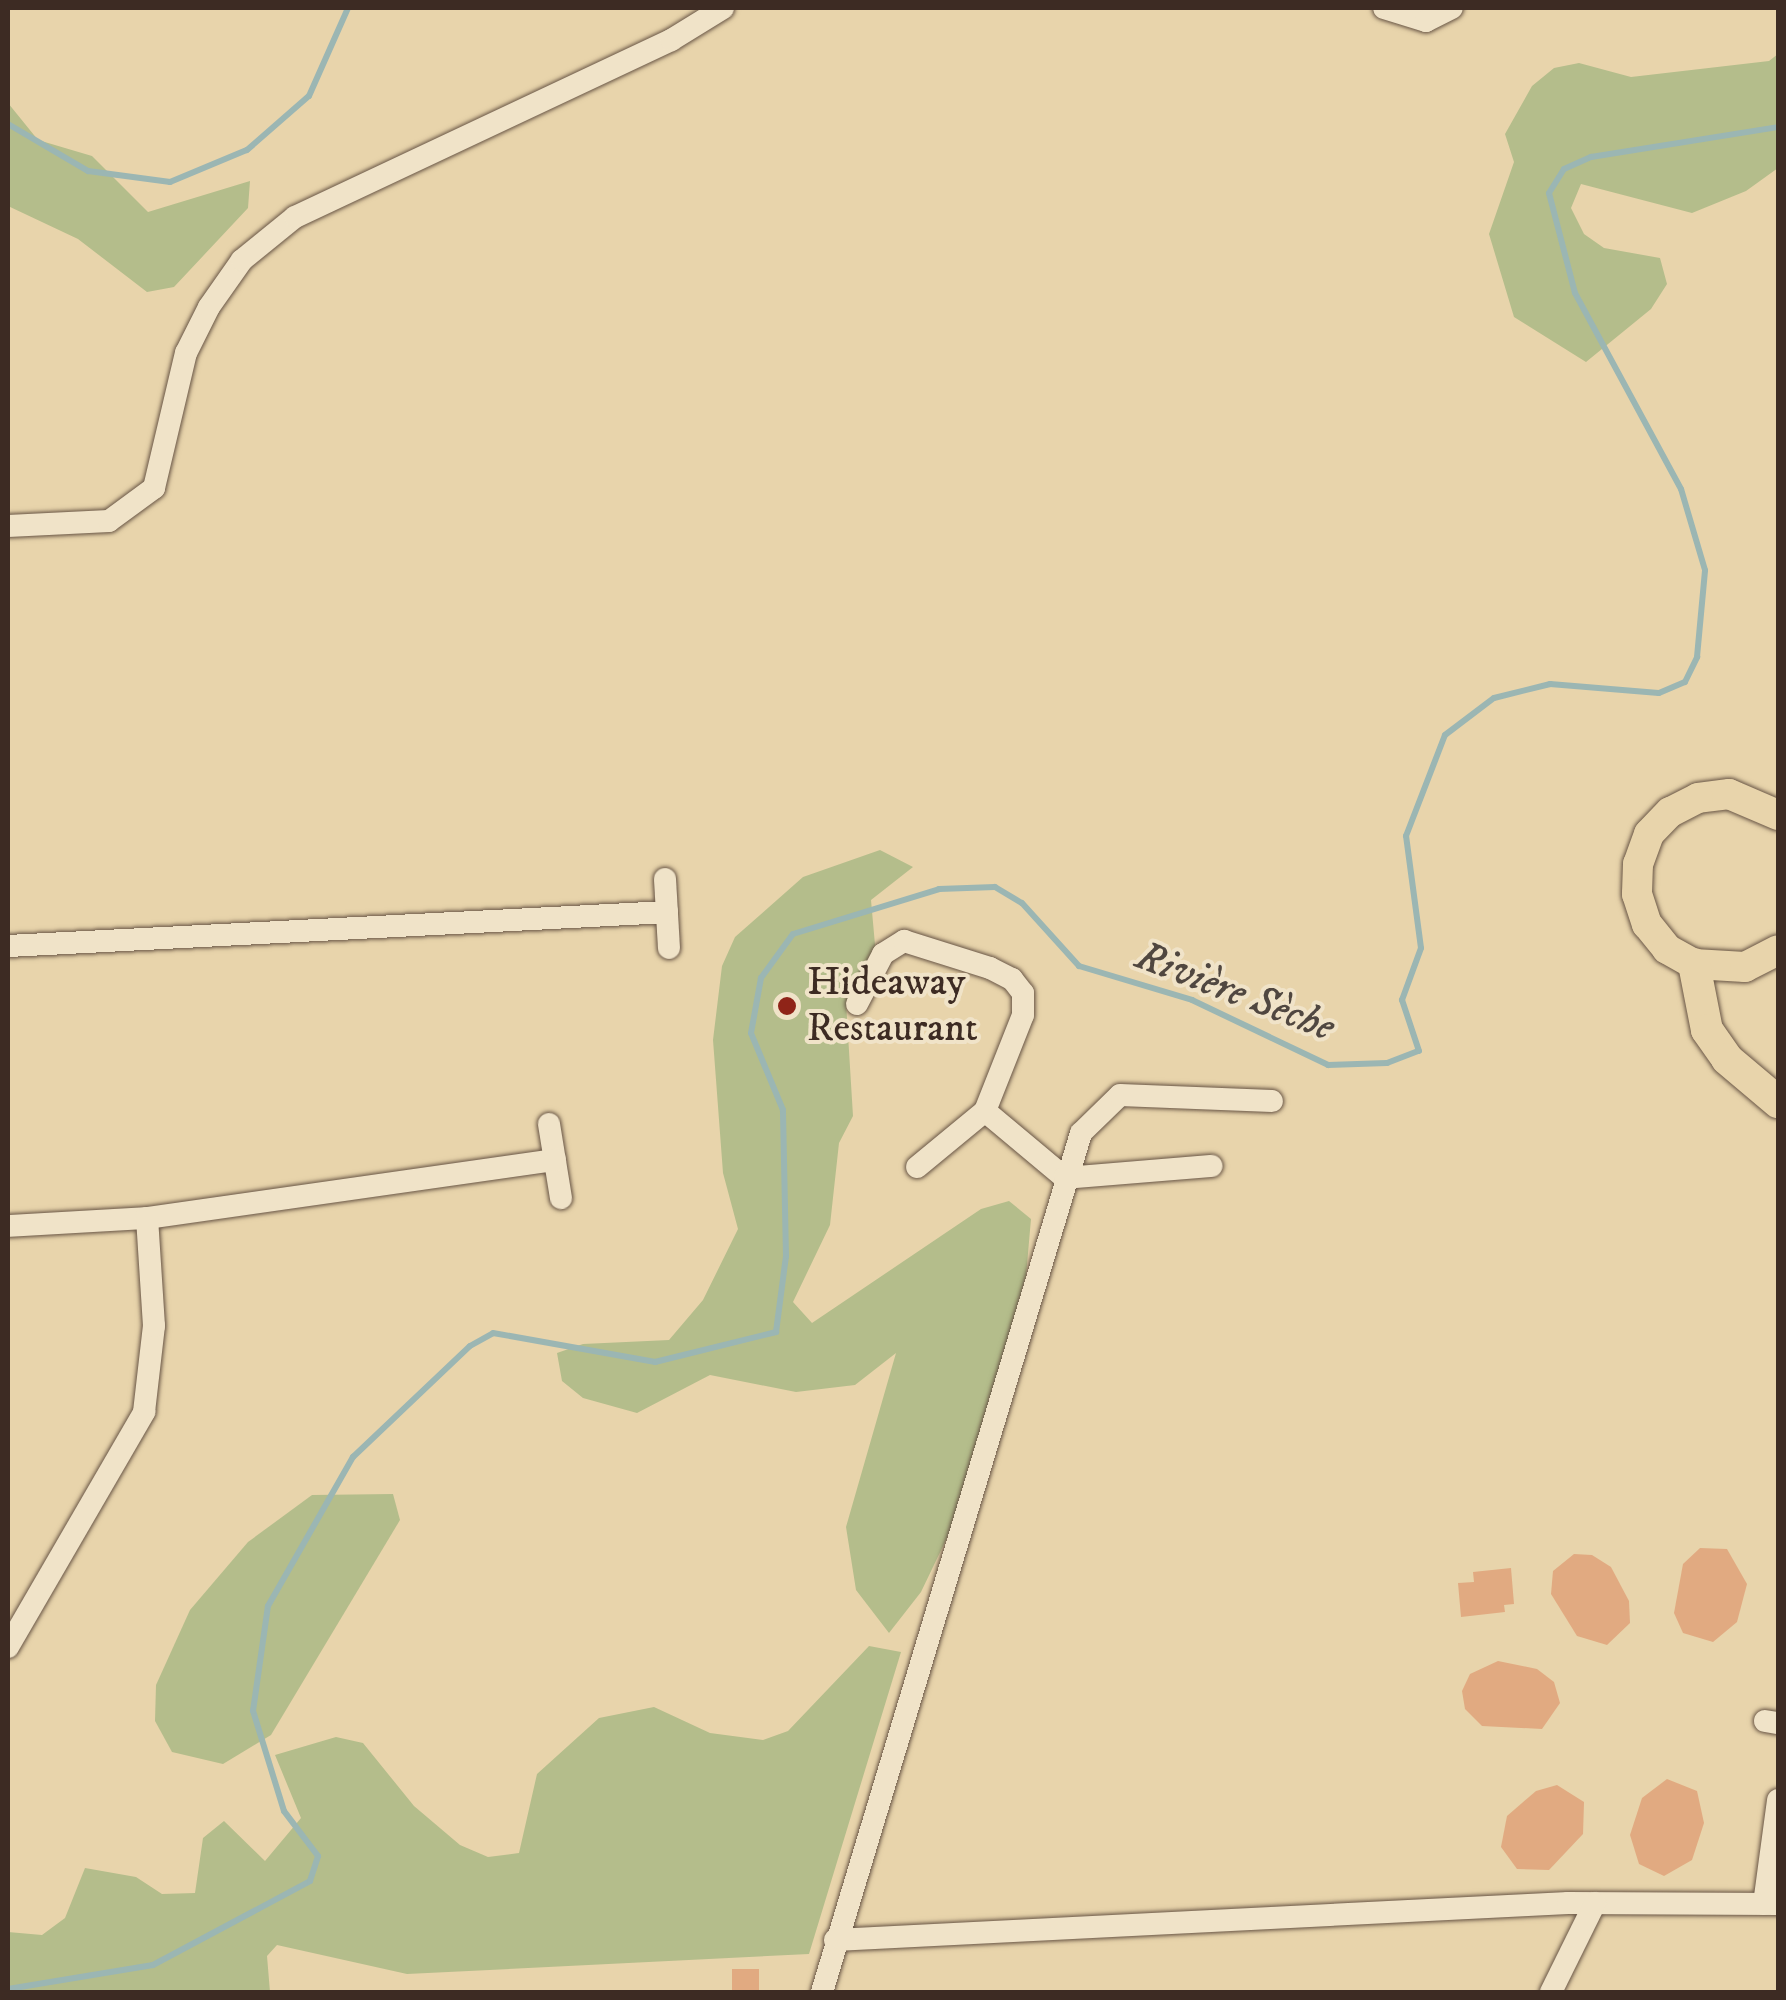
<!DOCTYPE html>
<html>
<head>
<meta charset="utf-8">
<style>
	body { margin:0 }
	#map { position:relative; width:1786px; height:2000px; overflow:hidden; background:#e8d4ab; font-family:"IM FELL DW Pica",serif }
	div>[style] { position:absolute }
	[style*='--x'] { left:calc(var(--x)*1px); top:calc(var(--y)*1px); width:calc(var(--w)*1px); rotate:calc(var(--a)*1deg) }
	.green>* { inset:0; background:#b4bd8b }
	.stream>* { height:6px; margin:-3px; padding:0 3px; transform-origin:3px; border-radius:3px; background:#9bb6b3 }
	.building>* { inset:0; background:#e1aa81; transform-origin:0 0 }
	.roads { filter:drop-shadow(0 0 2px #685545) drop-shadow(0 0 2px #685545) }
	.minor>* { height:22px; margin:-11px; padding:0 11px; transform-origin:11px; border-radius:11px; background:#f0e3c8 }
	.major>* { height:30px; margin:-15px; padding:0 15px; transform-origin:15px; border-radius:15px; background:#e8d4ab }
	.highway>* { height:32px; margin:-16px; padding:0 16px; transform-origin:16px; border-radius:16px; background:#e8d4ab }
	.dots>* { width:28px; height:28px; translate:-50% -50%; box-sizing:border-box; border:5px solid #f0e3c8; border-radius:50% }
	span { translate:-50% -50%; white-space:nowrap; text-align:center; line-height:1.15; -webkit-text-stroke:8px #f0e3c8; paint-order:stroke }
	.poi-label { font-size:40px; color:#3d2b23 }
	.left { translate:0 -50%; text-align:left }
	.water-label { font-size:42px; color:#504740; font-style:italic }
	.frame { position:absolute; inset:0; border:10px solid #3d2b23; pointer-events:none }
</style>
</head>
<body>
<div id="map">
	<div class="green">
		<i style="clip-path:polygon(1778px 54px,1778px 168px,1746px 191px,1692px 213px,1581px 184px,1571px 208px,1584px 234px,1604px 248px,1660px 258px,1667px 284px,1651px 309px,1586px 362px,1514px 317px,1489px 234px,1514px 162px,1505px 134px,1532px 86px,1554px 68px,1579px 63px,1631px 77px,1769px 61px)"></i>
		<i style="clip-path:polygon(8px 103px,38px 140px,92px 156px,148px 212px,250px 181px,248px 208px,174px 287px,147px 292px,78px 239px,8px 206px)"></i>
		<i style="clip-path:polygon(880px 850px,913px 867px,871px 900px,876px 956px,846px 1002px,853px 1116px,839px 1143px,830px 1225px,793px 1302px,812px 1323px,981px 1209px,1009px 1201px,1031px 1219px,1026px 1276px,957px 1517px,921px 1592px,889px 1633px,856px 1590px,846px 1527px,896px 1353px,855px 1385px,796px 1392px,710px 1375px,637px 1413px,583px 1398px,562px 1381px,557px 1353px,583px 1344px,669px 1340px,703px 1300px,738px 1229px,723px 1173px,713px 1040px,722px 966px,735px 937px,803px 877px)"></i>
		<i style="clip-path:polygon(393px 1494px,400px 1520px,271px 1735px,223px 1764px,172px 1752px,155px 1721px,156px 1685px,190px 1610px,248px 1542px,312px 1495px)"></i>
		<i style="clip-path:polygon(869px 1646px,901px 1652px,809px 1954px,407px 1974px,277px 1945px,267px 1956px,270px 1992px,8px 1992px,8px 1932px,42px 1935px,65px 1918px,85px 1868px,136px 1877px,162px 1894px,195px 1893px,203px 1838px,224px 1821px,265px 1861px,301px 1818px,275px 1755px,336px 1737px,363px 1743px,414px 1806px,460px 1845px,488px 1857px,519px 1853px,537px 1774px,599px 1718px,654px 1707px,710px 1733px,763px 1740px,788px 1731px)"></i>
	</div>
	<div class="stream">
		<i style="--x:8;--y:124;--w:93;--a:30.4"></i>
		<i style="--x:88;--y:171;--w:83;--a:7.6"></i>
		<i style="--x:170;--y:182;--w:83;--a:-22.6"></i>
		<i style="--x:247;--y:150;--w:82;--a:-41.1"></i>
		<i style="--x:309;--y:96;--w:96;--a:-66.1"></i>
		<i style="--x:8;--y:1989;--w:147;--a:-9.4"></i>
		<i style="--x:153;--y:1965;--w:178;--a:-28.1"></i>
		<i style="--x:310;--y:1881;--w:26;--a:-72"></i>
		<i style="--x:318;--y:1856;--w:56;--a:-127.1"></i>
		<i style="--x:284;--y:1811;--w:105;--a:-107.2"></i>
		<i style="--x:253;--y:1711;--w:106;--a:-81.9"></i>
		<i style="--x:268;--y:1606;--w:172;--a:-60.3"></i>
		<i style="--x:353;--y:1457;--w:161;--a:-43.5"></i>
		<i style="--x:470;--y:1346;--w:26;--a:-29"></i>
		<i style="--x:493;--y:1333;--w:165;--a:10.1"></i>
		<i style="--x:655;--y:1362;--w:125;--a:-13.9"></i>
		<i style="--x:776;--y:1332;--w:77;--a:-82.5"></i>
		<i style="--x:786;--y:1256;--w:146;--a:-91.2"></i>
		<i style="--x:783;--y:1110;--w:83;--a:-112.6"></i>
		<i style="--x:751;--y:1033;--w:56;--a:-79.7"></i>
		<i style="--x:761;--y:978;--w:54;--a:-54"></i>
		<i style="--x:793;--y:934;--w:153;--a:-17.1"></i>
		<i style="--x:939;--y:889;--w:56;--a:-2"></i>
		<i style="--x:995;--y:887;--w:31;--a:31"></i>
		<i style="--x:1022;--y:903;--w:85;--a:47.9"></i>
		<i style="--x:1079;--y:966;--w:118;--a:16.7"></i>
		<i style="--x:1192;--y:1000;--w:151;--a:25.5"></i>
		<i style="--x:1328;--y:1065;--w:59;--a:-1.9"></i>
		<i style="--x:1387;--y:1063;--w:34;--a:-21"></i>
		<i style="--x:1419;--y:1051;--w:54;--a:-108.4"></i>
		<i style="--x:1402;--y:1000;--w:55;--a:-69.9"></i>
		<i style="--x:1421;--y:948;--w:113;--a:-97.6"></i>
		<i style="--x:1406;--y:836;--w:108;--a:-68.9"></i>
		<i style="--x:1445;--y:735;--w:61;--a:-37.1"></i>
		<i style="--x:1494;--y:698;--w:58;--a:-14"></i>
		<i style="--x:1550;--y:684;--w:109;--a:4.7"></i>
		<i style="--x:1659;--y:693;--w:28;--a:-23"></i>
		<i style="--x:1685;--y:682;--w:28;--a:-64"></i>
		<i style="--x:1697;--y:657;--w:87;--a:-84.7"></i>
		<i style="--x:1705;--y:570;--w:84;--a:-106.5"></i>
		<i style="--x:1681;--y:489;--w:223;--a:-118.4"></i>
		<i style="--x:1575;--y:293;--w:103;--a:-104.6"></i>
		<i style="--x:1549;--y:193;--w:28;--a:-58"></i>
		<i style="--x:1564;--y:169;--w:30;--a:-24"></i>
		<i style="--x:1591;--y:157;--w:189;--a:-9.1"></i>
	</div>
	<div class="building">
		<i style="clip-path:polygon(1700px 1548px,1727px 1549px,1747px 1584px,1737px 1622px,1713px 1642px,1683px 1633px,1674px 1613px,1683px 1564px)"></i>
		<i style="clip-path:polygon(1574px 1554px,1592px 1555px,1611px 1567px,1629px 1601px,1630px 1623px,1607px 1645px,1577px 1636px,1551px 1594px,1553px 1571px)"></i>
		<i style="clip-path:polygon(1511px 1568px,1514px 1604px,1504px 1605px,1505px 1612px,1461px 1617px,1458px 1583px,1474px 1582px,1473px 1572px)"></i>
		<i style="clip-path:polygon(1498px 1661px,1537px 1669px,1554px 1682px,1560px 1703px,1542px 1729px,1482px 1726px,1465px 1709px,1462px 1691px,1470px 1674px)"></i>
		<i style="clip-path:polygon(1667px 1779px,1697px 1791px,1704px 1823px,1692px 1860px,1664px 1876px,1639px 1864px,1630px 1835px,1642px 1798px)"></i>
		<i style="clip-path:polygon(1557px 1785px,1584px 1802px,1583px 1834px,1549px 1870px,1517px 1869px,1501px 1847px,1507px 1816px,1536px 1791px)"></i>
		<i style="left:732px;top:1969px;width:27px;height:23px"></i>
	</div>
	<div class="roads">
		<div class="minor">
			<i style="--x:1384;--y:8;--w:44;--a:17.2"></i>
			<i style="--x:1426;--y:21;--w:29;--a:-27"></i>
			<i style="--x:8;--y:526;--w:101;--a:-2.8"></i>
			<i style="--x:109;--y:521;--w:56;--a:-36.3"></i>
			<i style="--x:154;--y:488;--w:139;--a:-76.7"></i>
			<i style="--x:186;--y:353;--w:51;--a:-63.4"></i>
			<i style="--x:209;--y:307;--w:57;--a:-54.9"></i>
			<i style="--x:242;--y:260;--w:68;--a:-39.1"></i>
			<i style="--x:295;--y:217;--w:416;--a:-25.2"></i>
			<i style="--x:671;--y:40;--w:61;--a:-31.6"></i>
			<i style="--x:665;--y:879;--w:69;--a:86.7"></i>
			<i style="--x:8;--y:946;--w:660;--a:-2.95"></i>
			<i style="--x:857;--y:1004;--w:56;--a:-62.5"></i>
			<i style="--x:883;--y:954;--w:25;--a:-32"></i>
			<i style="--x:904;--y:941;--w:90;--a:17.4"></i>
			<i style="--x:990;--y:968;--w:25;--a:27"></i>
			<i style="--x:1012;--y:979;--w:18;--a:52"></i>
			<i style="--x:1023;--y:993;--w:22;--a:90"></i>
			<i style="--x:1023;--y:1015;--w:103;--a:111.6"></i>
			<i style="--x:985;--y:1111;--w:88;--a:140.5"></i>
			<i style="--x:985;--y:1111;--w:104;--a:39.9"></i>
			<i style="--x:1065;--y:1178;--w:147;--a:-4.7"></i>
			<i style="--x:549;--y:1124;--w:75;--a:80.8"></i>
			<i style="--x:8;--y:1226;--w:139;--a:-3.3"></i>
			<i style="--x:147;--y:1218;--w:412;--a:-8.1"></i>
			<i style="--x:8;--y:1647;--w:272;--a:-59.9"></i>
			<i style="--x:144;--y:1412;--w:87;--a:-83.4"></i>
			<i style="--x:154;--y:1326;--w:108;--a:-93.7"></i>
			<i style="--x:1765;--y:1721;--w:13;--a:9"></i>
			<i style="--x:1764;--y:1904;--w:105;--a:-82.3"></i>
			<i style="--x:835;--y:1940;--w:734;--a:-2.89"></i>
			<i style="--x:1568;--y:1903;--w:210;--a:0.3"></i>
			<i style="--x:822;--y:1992;--w:897;--a:-73.22"></i>
			<i style="--x:1081;--y:1133;--w:54;--a:-44.3"></i>
			<i style="--x:1120;--y:1095;--w:152;--a:2.3"></i>
			<i style="--x:1551;--y:1992;--w:99;--a:-63.7"></i>
		</div>
		<div class="major">
			<i style="--x:1778;--y:815;--w:53;--a:-156.8"></i>
			<i style="--x:1729;--y:794;--w:31;--a:173"></i>
			<i style="--x:1698;--y:798;--w:31;--a:153"></i>
			<i style="--x:1670;--y:812;--w:30;--a:134"></i>
			<i style="--x:1649;--y:834;--w:32;--a:110"></i>
			<i style="--x:1638;--y:864;--w:30;--a:92"></i>
			<i style="--x:1637;--y:894;--w:32;--a:72"></i>
			<i style="--x:1647;--y:924;--w:32;--a:51"></i>
			<i style="--x:1667;--y:949;--w:31;--a:29"></i>
			<i style="--x:1694;--y:964;--w:51;--a:3.4"></i>
			<i style="--x:1745;--y:967;--w:37;--a:-27"></i>
		</div>
		<div class="highway">
			<i style="--x:1694;--y:964;--w:67;--a:78.9"></i>
			<i style="--x:1707;--y:1030;--w:35;--a:55"></i>
			<i style="--x:1727;--y:1059;--w:67;--a:40.1"></i>
		</div>
	</div>
	<div class="dots">
		<i style="left:787px;top:1006px;background:#8f2418"></i>
	</div>
	<div class="poi-label">
		<span class="left" style="left:807px;top:1006px">Hideaway<br>Restaurant</span>
	</div>
	<div class="water-label">
		<span style="left:1235px;top:992px;rotate:21deg">Rivière Sèche</span>
	</div>
	<div class="frame"></div>
</div>
</body>
</html>
